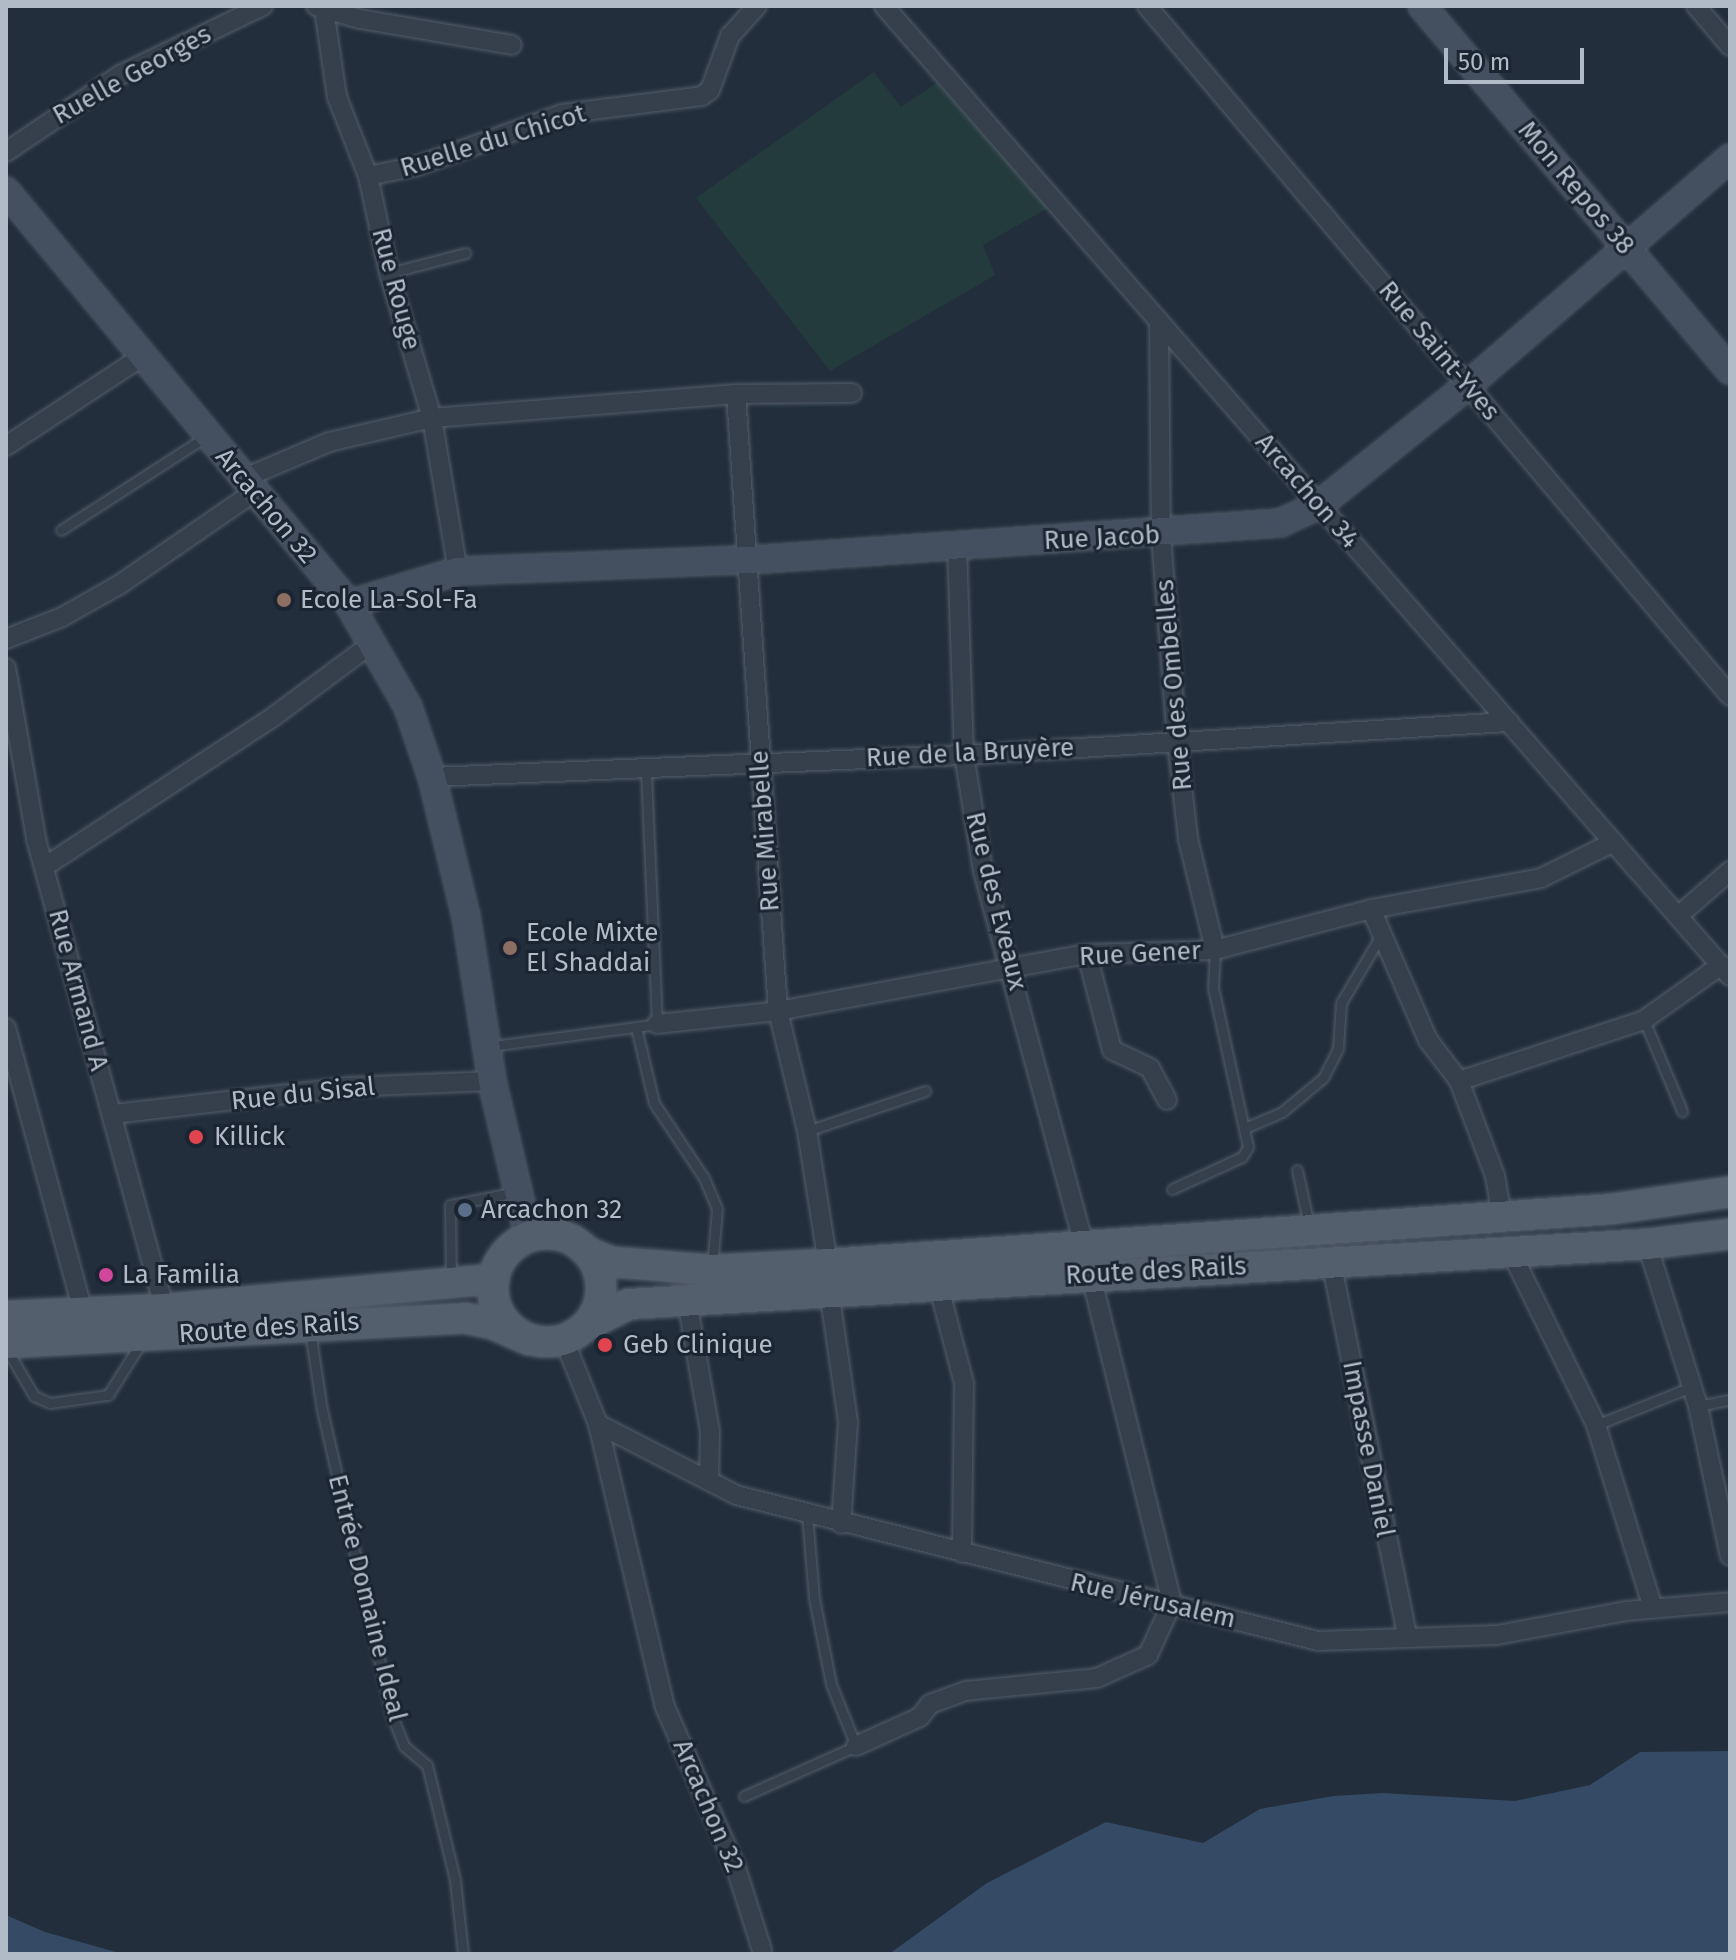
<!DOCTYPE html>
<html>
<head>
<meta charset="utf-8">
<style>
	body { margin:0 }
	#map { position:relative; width:1736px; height:1960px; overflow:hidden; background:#222e3c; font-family:"Fira Sans",sans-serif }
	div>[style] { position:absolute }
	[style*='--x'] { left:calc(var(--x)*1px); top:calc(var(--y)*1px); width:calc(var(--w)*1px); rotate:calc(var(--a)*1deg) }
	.green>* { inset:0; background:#243b3d }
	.water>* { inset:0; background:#354a64 }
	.roads { filter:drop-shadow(0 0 2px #545e6a) drop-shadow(0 0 2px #545e6a) }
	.lane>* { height:9px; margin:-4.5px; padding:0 4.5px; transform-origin:4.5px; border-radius:4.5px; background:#36404c }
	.street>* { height:18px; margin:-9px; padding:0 9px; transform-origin:9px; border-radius:9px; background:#36404c }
	.secondary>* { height:26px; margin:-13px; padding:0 13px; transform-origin:13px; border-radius:13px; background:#444f60 }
	.primary>* { height:30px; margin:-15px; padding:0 15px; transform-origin:15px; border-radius:15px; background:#545f6d }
	.primary>.ring { margin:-15px; padding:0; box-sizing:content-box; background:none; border:30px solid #545f6d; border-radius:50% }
	.dots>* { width:22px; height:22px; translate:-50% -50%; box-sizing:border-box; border:4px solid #1b2531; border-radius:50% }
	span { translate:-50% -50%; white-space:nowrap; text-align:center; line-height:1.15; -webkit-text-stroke:6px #1b2531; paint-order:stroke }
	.street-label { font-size:26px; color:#b1bbc8 }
	.poi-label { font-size:26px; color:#b1bbc8 }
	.left { translate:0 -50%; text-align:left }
	.frame { position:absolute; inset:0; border:8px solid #b1bbc8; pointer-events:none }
	.scale { position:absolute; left:1444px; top:48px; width:140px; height:36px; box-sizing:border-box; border:4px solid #b1bbc8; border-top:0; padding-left:10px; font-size:24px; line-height:28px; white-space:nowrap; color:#b1bbc8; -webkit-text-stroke:6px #1b2531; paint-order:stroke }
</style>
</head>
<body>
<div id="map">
	<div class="green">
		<i style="clip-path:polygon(874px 72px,901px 107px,937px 83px,1048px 208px,983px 245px,995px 275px,830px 371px,696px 198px)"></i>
	</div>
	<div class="water">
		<i style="clip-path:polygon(1730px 1751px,1730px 1954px,889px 1954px,987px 1883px,1106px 1822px,1203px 1843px,1260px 1809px,1333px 1796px,1383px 1793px,1515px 1801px,1590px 1785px,1640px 1752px)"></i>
		<i style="clip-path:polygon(6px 1915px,45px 1932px,123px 1954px,6px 1954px)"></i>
	</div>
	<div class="roads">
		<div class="lane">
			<i style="--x:389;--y:273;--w:79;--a:-14.7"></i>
			<i style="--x:61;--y:530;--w:174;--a:-32.8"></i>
			<i style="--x:1644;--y:1020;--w:99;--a:67.3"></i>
			<i style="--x:636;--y:1027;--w:78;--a:76.7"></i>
			<i style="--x:654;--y:1103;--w:90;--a:56.3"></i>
			<i style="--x:704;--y:1178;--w:34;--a:67"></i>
			<i style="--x:717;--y:1209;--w:58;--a:94.9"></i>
			<i style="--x:491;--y:1046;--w:167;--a:-7.5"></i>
			<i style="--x:657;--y:1024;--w:257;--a:-92.5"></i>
			<i style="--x:1247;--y:1127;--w:38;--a:-23"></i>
			<i style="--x:1282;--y:1112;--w:53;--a:-39.7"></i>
			<i style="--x:1323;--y:1078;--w:34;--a:-63"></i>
			<i style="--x:1338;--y:1048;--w:45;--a:-86.2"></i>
			<i style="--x:1341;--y:1003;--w:77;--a:-59.4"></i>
			<i style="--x:807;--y:1131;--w:125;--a:-18.7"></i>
			<i style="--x:1297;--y:1170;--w:56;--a:77.7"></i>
			<i style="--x:1172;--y:1189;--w:77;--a:-24.6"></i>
			<i style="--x:1242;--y:1157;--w:12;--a:-59"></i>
			<i style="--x:1248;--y:1147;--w:163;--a:-102.4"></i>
			<i style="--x:1213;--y:988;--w:38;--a:-87"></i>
			<i style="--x:451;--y:1280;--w:75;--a:-90.8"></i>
			<i style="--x:450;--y:1205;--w:68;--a:-11"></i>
			<i style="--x:310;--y:1331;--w:80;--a:81.4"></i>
			<i style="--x:322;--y:1410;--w:314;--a:77.1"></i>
			<i style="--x:392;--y:1716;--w:32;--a:68"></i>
			<i style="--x:404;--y:1746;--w:30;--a:40"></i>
			<i style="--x:427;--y:1765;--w:118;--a:76.3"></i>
			<i style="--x:455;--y:1880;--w:74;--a:83.8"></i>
			<i style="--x:6;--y:1348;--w:56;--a:59.7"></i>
			<i style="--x:34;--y:1396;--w:17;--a:24"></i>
			<i style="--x:50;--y:1403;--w:59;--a:-7.9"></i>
			<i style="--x:108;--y:1395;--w:64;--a:-57.8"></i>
			<i style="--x:1698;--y:1406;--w:33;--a:-11"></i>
			<i style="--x:1596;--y:1425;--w:102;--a:-21.8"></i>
			<i style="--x:744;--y:1796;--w:123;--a:-24.1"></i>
			<i style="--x:856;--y:1746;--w:67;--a:-112"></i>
			<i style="--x:831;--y:1684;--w:88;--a:-101.2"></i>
			<i style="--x:814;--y:1598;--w:83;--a:-94.8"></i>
		</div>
		<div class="street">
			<i style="--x:316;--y:6;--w:46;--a:16.5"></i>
			<i style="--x:360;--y:19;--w:154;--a:9.7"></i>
			<i style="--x:884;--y:6;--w:1287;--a:48.91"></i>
			<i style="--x:1147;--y:6;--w:903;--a:49.8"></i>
			<i style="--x:1696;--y:6;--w:52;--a:49.6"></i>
			<i style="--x:324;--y:9;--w:89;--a:81.6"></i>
			<i style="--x:337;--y:97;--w:85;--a:68.6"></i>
			<i style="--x:368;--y:176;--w:99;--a:77.8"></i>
			<i style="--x:389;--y:273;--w:151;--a:73.5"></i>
			<i style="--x:432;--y:418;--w:155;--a:80.4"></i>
			<i style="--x:6;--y:152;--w:138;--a:-34"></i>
			<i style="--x:120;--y:75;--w:159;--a:-25.8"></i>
			<i style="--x:368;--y:176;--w:50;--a:-11.5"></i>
			<i style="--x:417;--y:166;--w:154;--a:-19.7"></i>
			<i style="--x:562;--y:114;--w:141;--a:-7.3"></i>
			<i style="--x:702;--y:96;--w:10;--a:-37"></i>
			<i style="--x:710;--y:90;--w:58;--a:-69.7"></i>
			<i style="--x:730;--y:36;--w:40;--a:-48"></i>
			<i style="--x:1159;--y:321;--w:214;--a:89.5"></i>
			<i style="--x:1161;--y:535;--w:208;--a:85.6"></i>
			<i style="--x:1177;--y:742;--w:98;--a:83.5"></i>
			<i style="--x:1188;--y:839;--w:114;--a:76.3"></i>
			<i style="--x:736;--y:394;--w:618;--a:86.11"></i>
			<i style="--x:778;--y:1011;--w:123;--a:76.4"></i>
			<i style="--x:807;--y:1131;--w:135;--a:81"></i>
			<i style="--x:6;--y:446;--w:164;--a:-33.3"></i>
			<i style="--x:242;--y:479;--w:95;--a:-23"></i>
			<i style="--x:329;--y:442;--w:106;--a:-13.1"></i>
			<i style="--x:432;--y:418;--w:305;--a:-4.5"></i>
			<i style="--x:736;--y:394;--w:116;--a:-0.5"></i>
			<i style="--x:957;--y:545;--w:210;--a:88.1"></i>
			<i style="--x:964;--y:755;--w:118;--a:80.7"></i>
			<i style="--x:983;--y:871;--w:392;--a:74.9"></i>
			<i style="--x:6;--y:639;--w:60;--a:-21.4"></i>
			<i style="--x:62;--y:617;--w:65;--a:-29.3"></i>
			<i style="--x:119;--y:585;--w:163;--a:-34.5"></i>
			<i style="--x:6;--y:668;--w:174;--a:80"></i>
			<i style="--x:36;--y:839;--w:487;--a:74.7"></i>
			<i style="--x:432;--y:777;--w:532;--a:-2.37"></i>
			<i style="--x:964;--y:755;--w:546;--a:-3.47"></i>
			<i style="--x:44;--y:867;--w:274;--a:-33.2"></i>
			<i style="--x:273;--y:717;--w:126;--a:-36.6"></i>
			<i style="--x:1371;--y:909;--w:143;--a:66.5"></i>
			<i style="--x:1428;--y:1040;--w:51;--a:52.9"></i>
			<i style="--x:1459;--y:1081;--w:102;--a:69.2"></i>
			<i style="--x:1495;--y:1176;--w:41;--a:80.1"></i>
			<i style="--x:1678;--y:916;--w:69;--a:-40.9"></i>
			<i style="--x:1087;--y:954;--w:99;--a:75.4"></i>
			<i style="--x:1112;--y:1050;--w:42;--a:25.3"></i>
			<i style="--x:1150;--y:1068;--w:36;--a:62"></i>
			<i style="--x:657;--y:1024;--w:122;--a:-6.1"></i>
			<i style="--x:778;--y:1011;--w:314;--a:-10.5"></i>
			<i style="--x:1087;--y:954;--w:128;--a:-1.8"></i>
			<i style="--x:1215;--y:950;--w:161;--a:-14.7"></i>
			<i style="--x:1371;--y:909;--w:173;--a:-10.3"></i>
			<i style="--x:1541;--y:878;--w:81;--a:-26.3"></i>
			<i style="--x:6;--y:1028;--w:294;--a:74.8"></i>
			<i style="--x:1459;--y:1081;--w:195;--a:-18.2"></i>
			<i style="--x:1644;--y:1020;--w:95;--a:-35.5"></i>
			<i style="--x:114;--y:1114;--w:236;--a:-6.6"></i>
			<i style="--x:348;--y:1087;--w:144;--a:-2.4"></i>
			<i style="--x:1647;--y:1244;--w:170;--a:72.5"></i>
			<i style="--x:1698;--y:1406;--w:153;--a:78"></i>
			<i style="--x:1510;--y:1250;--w:195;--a:63.8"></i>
			<i style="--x:1596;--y:1425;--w:192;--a:72.7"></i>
			<i style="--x:1331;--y:1261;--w:383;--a:78.5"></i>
			<i style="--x:938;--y:1284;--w:102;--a:75.3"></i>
			<i style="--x:964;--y:1383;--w:170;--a:90.7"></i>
			<i style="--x:829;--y:1290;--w:133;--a:81.8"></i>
			<i style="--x:848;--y:1422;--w:102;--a:93.9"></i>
			<i style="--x:687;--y:1301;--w:132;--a:80"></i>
			<i style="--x:710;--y:1431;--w:50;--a:91.1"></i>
			<i style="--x:564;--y:1340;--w:91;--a:68"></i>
			<i style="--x:598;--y:1424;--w:291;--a:76.7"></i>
			<i style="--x:665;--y:1707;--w:176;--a:66.2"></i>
			<i style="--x:736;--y:1868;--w:86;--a:72.4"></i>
			<i style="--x:598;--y:1424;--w:155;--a:27.2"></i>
			<i style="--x:736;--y:1495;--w:600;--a:14.08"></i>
			<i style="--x:1318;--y:1641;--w:179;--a:-1.9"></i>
			<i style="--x:1497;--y:1635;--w:131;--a:-10.5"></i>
			<i style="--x:1626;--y:1611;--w:104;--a:-4.9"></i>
			<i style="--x:856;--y:1746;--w:70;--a:-24.4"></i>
			<i style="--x:920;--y:1717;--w:16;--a:-52"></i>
			<i style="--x:930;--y:1704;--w:37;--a:-20"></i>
			<i style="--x:965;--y:1691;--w:133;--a:-5.6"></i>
			<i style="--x:1097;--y:1678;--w:56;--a:-24.3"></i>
			<i style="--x:1148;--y:1655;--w:57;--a:-65.2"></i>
			<i style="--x:1172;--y:1603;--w:338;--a:-103.9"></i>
		</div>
		<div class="secondary">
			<i style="--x:1422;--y:6;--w:477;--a:49.8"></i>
			<i style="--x:6;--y:191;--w:537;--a:50.29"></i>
			<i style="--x:349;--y:604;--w:119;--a:60.2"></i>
			<i style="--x:408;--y:707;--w:74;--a:71.1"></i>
			<i style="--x:432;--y:777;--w:143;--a:76.3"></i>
			<i style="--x:466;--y:916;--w:167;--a:81"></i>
			<i style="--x:492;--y:1081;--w:160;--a:76.7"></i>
			<i style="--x:349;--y:604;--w:114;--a:-16.8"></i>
			<i style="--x:458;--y:571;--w:291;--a:-2.2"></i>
			<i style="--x:749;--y:560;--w:532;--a:-3.99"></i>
			<i style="--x:1280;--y:523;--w:43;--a:-24.8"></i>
			<i style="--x:1319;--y:505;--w:191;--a:-38.8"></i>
			<i style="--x:1468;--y:385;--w:347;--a:-40.9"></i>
		</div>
		<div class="primary">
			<i class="ring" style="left:493px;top:1234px;width:78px;height:78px"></i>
			<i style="--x:587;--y:1252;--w:27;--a:22"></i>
			<i style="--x:612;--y:1262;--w:100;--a:4.6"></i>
			<i style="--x:712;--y:1270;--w:116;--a:-3"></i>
			<i style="--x:828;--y:1264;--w:786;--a:-4.01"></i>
			<i style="--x:1612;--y:1209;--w:119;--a:-8.2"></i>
			<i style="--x:6;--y:1316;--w:159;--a:-2.5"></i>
			<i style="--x:165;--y:1309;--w:329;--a:-5.2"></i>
			<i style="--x:586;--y:1326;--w:48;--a:-27.1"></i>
			<i style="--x:629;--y:1304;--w:1020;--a:-3.37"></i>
			<i style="--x:1647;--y:1244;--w:84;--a:-6.9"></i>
			<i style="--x:6;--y:1343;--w:460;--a:-3.1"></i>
			<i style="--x:465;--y:1318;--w:29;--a:12"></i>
			<i style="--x:493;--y:1324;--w:39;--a:24"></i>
		</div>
	</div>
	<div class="dots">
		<i style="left:284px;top:600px;background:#8d6e63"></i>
		<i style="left:510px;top:948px;background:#8d6e63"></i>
		<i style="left:196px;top:1137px;background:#e0444e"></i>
		<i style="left:465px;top:1210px;background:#5c6f8a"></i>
		<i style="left:106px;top:1275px;background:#d1479c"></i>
		<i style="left:605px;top:1345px;background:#e0444e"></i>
	</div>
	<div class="street-label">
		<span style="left:132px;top:75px;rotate:-29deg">Ruelle Georges</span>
		<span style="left:493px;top:141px;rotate:-17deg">Ruelle du Chicot</span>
		<span style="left:1576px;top:188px;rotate:50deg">Mon Repos 38</span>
		<span style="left:396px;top:289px;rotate:75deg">Rue Rouge</span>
		<span style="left:1439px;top:351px;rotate:50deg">Rue Saint-Yves</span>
		<span style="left:1307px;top:491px;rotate:49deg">Arcachon 34</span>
		<span style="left:266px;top:506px;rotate:50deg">Arcachon 32</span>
		<span style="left:1102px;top:538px;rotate:-3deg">Rue Jacob</span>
		<span style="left:1174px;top:685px;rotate:-95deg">Rue des Ombelles</span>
		<span style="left:970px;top:753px;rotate:-3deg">Rue de la Bruyère</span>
		<span style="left:765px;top:831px;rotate:-94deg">Rue Mirabelle</span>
		<span style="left:996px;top:901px;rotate:76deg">Rue des Eveaux</span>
		<span style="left:1140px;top:954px;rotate:-3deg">Rue Gener</span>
		<span style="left:78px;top:990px;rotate:75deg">Rue Armand A</span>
		<span style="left:303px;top:1094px;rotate:-6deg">Rue du Sisal</span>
		<span style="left:1156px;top:1271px;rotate:-3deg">Route des Rails</span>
		<span style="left:269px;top:1328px;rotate:-4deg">Route des Rails</span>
		<span style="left:1368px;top:1449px;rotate:79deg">Impasse Daniel</span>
		<span style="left:367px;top:1598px;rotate:76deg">Entrée Domaine Ideal</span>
		<span style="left:1153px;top:1601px;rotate:13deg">Rue Jérusalem</span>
		<span style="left:708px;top:1806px;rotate:67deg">Arcachon 32</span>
	</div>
	<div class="poi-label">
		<span class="left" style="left:300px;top:600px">Ecole La-Sol-Fa</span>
		<span class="left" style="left:526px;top:948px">Ecole Mixte<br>El Shaddai</span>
		<span class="left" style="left:214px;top:1137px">Killick</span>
		<span class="left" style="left:481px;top:1210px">Arcachon 32</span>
		<span class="left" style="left:122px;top:1275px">La Familia</span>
		<span class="left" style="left:623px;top:1345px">Geb Clinique</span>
	</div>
	<div class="frame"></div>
	<div class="scale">50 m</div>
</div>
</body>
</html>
